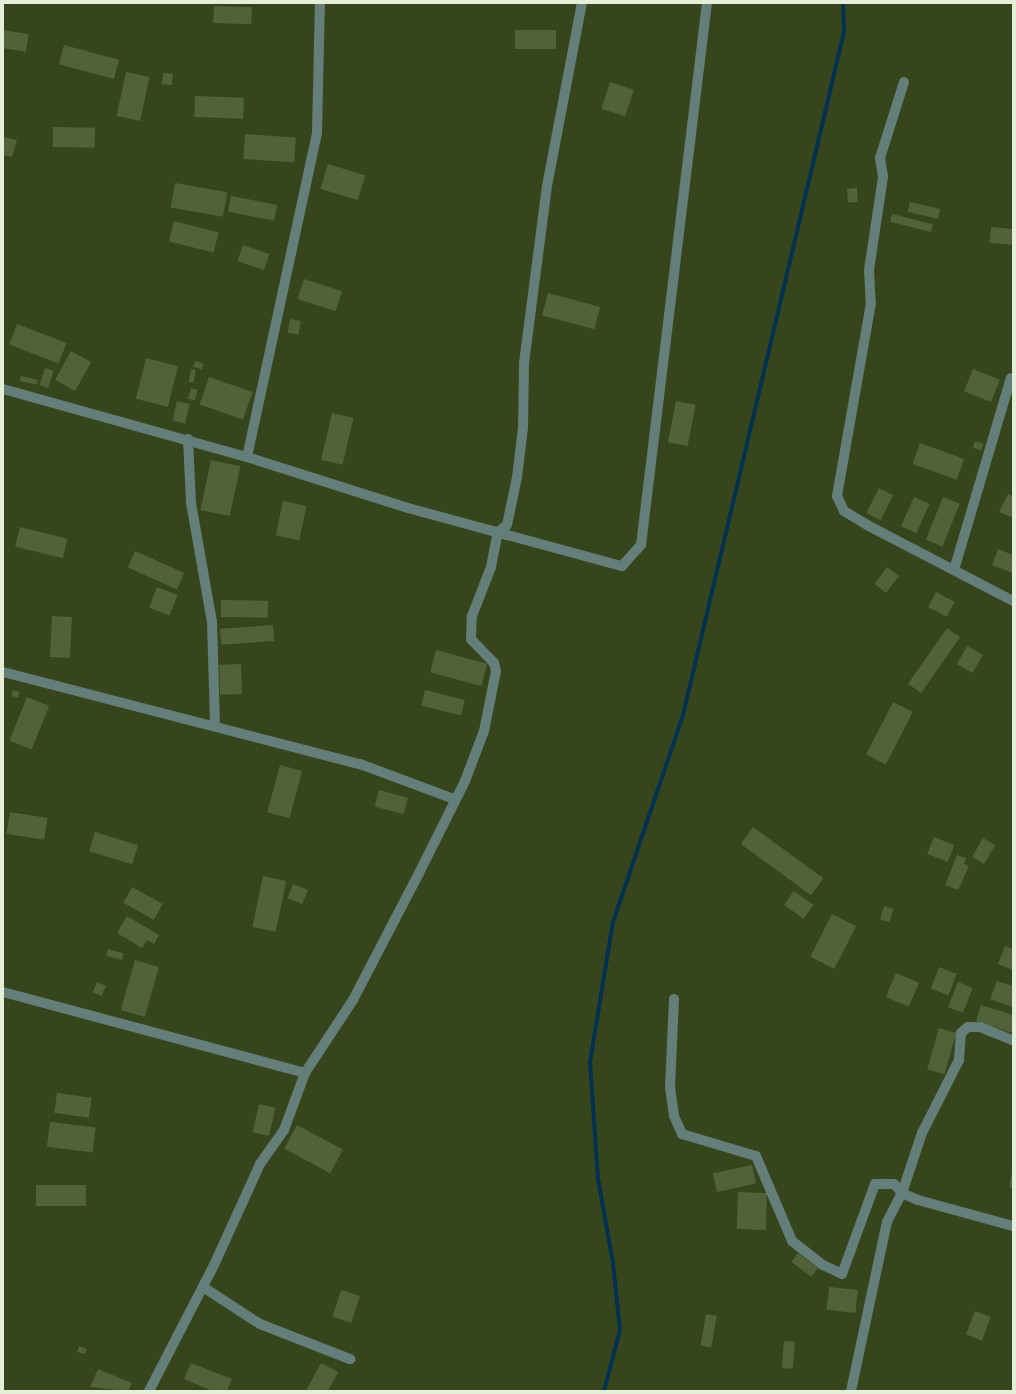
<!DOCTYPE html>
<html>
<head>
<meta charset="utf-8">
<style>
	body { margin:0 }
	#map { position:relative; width:1016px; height:1394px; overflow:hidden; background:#36451c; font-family:"Sofia Sans Condensed",sans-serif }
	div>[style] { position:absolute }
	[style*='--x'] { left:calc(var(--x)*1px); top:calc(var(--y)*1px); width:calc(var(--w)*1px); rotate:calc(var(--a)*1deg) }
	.stream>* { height:4px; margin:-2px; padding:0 2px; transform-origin:2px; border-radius:2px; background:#023152 }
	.building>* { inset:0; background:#526238; transform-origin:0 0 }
	.minor>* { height:10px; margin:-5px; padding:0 5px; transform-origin:5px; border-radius:5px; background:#647e7a }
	span { translate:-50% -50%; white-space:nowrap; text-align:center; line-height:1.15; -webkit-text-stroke:4px #2c3b11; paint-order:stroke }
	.frame { position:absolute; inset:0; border:4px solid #e5efd8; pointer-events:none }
</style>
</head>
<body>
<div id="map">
	<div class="stream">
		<i style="--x:604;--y:1391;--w:63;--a:-75.3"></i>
		<i style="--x:620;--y:1330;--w:67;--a:-96"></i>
		<i style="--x:613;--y:1263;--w:85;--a:-100.1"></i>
		<i style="--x:598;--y:1179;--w:117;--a:-93.9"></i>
		<i style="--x:590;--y:1062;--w:142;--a:-80.7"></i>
		<i style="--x:613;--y:922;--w:219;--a:-71.3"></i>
		<i style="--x:683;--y:715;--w:702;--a:-76.74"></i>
		<i style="--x:844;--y:32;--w:29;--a:-92"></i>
	</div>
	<div class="building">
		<i style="left:214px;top:6px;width:38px;height:17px;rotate:2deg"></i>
		<i style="left:3px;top:30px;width:26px;height:18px;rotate:9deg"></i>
		<i style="left:556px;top:30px;width:19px;height:41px;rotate:90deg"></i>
		<i style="left:64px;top:45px;width:57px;height:20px;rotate:15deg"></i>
		<i style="left:126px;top:72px;width:24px;height:45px;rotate:12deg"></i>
		<i style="left:163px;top:73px;width:10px;height:11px;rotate:6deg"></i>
		<i style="left:610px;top:82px;width:25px;height:28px;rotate:18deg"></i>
		<i style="left:195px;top:96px;width:49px;height:21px;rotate:2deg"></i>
		<i style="left:53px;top:127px;width:42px;height:20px;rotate:1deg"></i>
		<i style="left:245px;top:134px;width:51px;height:25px;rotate:4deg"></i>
		<i style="clip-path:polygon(3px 137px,17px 140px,12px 157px,3px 155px)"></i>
		<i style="left:328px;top:164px;width:39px;height:26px;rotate:17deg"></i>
		<i style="left:175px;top:183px;width:53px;height:25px;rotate:10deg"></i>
		<i style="left:857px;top:188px;width:14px;height:10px;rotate:86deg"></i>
		<i style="left:231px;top:196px;width:47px;height:16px;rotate:11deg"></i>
		<i style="left:910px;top:202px;width:31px;height:10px;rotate:13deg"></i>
		<i style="left:892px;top:214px;width:42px;height:8px;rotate:14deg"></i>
		<i style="left:174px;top:221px;width:46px;height:21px;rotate:14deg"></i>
		<i style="left:991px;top:227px;width:22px;height:16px;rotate:5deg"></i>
		<i style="left:243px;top:245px;width:28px;height:17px;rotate:19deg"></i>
		<i style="left:304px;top:279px;width:40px;height:21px;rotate:18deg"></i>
		<i style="left:548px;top:293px;width:54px;height:23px;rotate:15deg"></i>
		<i style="left:290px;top:319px;width:11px;height:14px;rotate:10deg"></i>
		<i style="left:17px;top:324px;width:53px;height:22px;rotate:21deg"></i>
		<i style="left:71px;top:351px;width:23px;height:33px;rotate:29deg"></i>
		<i style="left:146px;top:358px;width:33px;height:42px;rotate:14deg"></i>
		<i style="left:195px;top:361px;width:9px;height:6px;rotate:18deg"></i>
		<i style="left:45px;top:368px;width:9px;height:18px;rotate:18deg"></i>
		<i style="left:191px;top:369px;width:5px;height:13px;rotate:11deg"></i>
		<i style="left:973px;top:369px;width:29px;height:24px;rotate:22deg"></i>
		<i style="left:21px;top:376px;width:17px;height:5px;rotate:13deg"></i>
		<i style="left:209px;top:377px;width:46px;height:29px;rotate:19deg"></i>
		<i style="left:191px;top:388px;width:7px;height:11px;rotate:16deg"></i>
		<i style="left:177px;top:401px;width:13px;height:20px;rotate:13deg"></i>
		<i style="left:676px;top:401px;width:20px;height:42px;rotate:11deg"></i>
		<i style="left:332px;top:413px;width:22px;height:48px;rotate:13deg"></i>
		<i style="left:975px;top:441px;width:9px;height:7px;rotate:18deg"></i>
		<i style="left:920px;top:443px;width:47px;height:22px;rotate:20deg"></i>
		<i style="left:211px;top:460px;width:30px;height:51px;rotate:12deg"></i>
		<i style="left:879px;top:488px;width:16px;height:28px;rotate:27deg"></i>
		<i style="clip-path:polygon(1008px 494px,1013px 496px,1013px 518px,999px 512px)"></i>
		<i style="left:914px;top:497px;width:17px;height:32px;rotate:24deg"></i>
		<i style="left:943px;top:497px;width:18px;height:46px;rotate:22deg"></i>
		<i style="left:283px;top:501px;width:24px;height:35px;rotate:12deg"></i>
		<i style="left:20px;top:527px;width:49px;height:20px;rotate:14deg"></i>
		<i style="clip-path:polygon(998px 549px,1013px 555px,1013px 573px,992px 565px)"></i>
		<i style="left:135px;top:551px;width:54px;height:18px;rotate:24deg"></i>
		<i style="left:887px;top:567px;width:15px;height:21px;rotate:37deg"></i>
		<i style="left:157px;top:587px;width:22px;height:22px;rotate:21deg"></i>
		<i style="left:936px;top:592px;width:21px;height:17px;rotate:28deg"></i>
		<i style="left:221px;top:600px;width:47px;height:17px;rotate:1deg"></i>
		<i style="left:52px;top:616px;width:20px;height:41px;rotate:3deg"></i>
		<i style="left:273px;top:625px;width:16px;height:53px;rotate:86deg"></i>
		<i style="left:947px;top:628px;width:16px;height:68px;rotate:35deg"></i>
		<i style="left:967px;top:646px;width:18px;height:21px;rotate:29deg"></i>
		<i style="left:436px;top:650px;width:53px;height:23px;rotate:15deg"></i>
		<i style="left:241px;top:664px;width:30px;height:22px;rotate:88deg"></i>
		<i style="left:13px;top:690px;width:7px;height:6px;rotate:16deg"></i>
		<i style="left:425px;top:690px;width:41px;height:16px;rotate:14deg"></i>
		<i style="left:27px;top:697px;width:24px;height:47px;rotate:22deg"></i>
		<i style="left:893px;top:702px;width:22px;height:59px;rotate:27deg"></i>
		<i style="left:280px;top:765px;width:23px;height:49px;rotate:15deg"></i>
		<i style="left:379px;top:790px;width:30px;height:17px;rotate:15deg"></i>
		<i style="left:10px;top:812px;width:38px;height:22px;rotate:9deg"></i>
		<i style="left:753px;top:827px;width:87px;height:21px;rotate:36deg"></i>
		<i style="left:95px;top:832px;width:45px;height:20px;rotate:17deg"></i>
		<i style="left:934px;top:837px;width:22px;height:18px;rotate:22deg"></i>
		<i style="left:983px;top:838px;width:14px;height:22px;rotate:30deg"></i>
		<i style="clip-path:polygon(957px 855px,966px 858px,964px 864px,969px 866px,958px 890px,945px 885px)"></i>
		<i style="left:263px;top:876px;width:24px;height:52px;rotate:12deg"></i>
		<i style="left:293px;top:884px;width:16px;height:15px;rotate:22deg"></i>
		<i style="left:132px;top:887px;width:35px;height:18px;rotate:29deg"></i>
		<i style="left:794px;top:891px;width:24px;height:17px;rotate:36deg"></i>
		<i style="left:884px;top:906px;width:10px;height:14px;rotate:17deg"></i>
		<i style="left:832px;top:914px;width:27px;height:48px;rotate:27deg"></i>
		<i style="clip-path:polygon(127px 916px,159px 935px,154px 944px,147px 940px,142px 948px,117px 933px)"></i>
		<i style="clip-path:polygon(1005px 946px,1013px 949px,1013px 970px,998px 964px)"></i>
		<i style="left:108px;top:949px;width:16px;height:7px;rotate:15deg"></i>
		<i style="left:135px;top:960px;width:25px;height:52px;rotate:16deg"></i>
		<i style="left:939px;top:967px;width:19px;height:23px;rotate:21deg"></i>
		<i style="left:896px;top:973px;width:25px;height:26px;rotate:23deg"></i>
		<i style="clip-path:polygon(997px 981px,1013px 986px,1013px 1007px,990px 999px)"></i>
		<i style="left:97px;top:982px;width:10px;height:11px;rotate:24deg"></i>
		<i style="left:958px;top:982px;width:16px;height:27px;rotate:22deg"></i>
		<i style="clip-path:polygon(981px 1005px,1013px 1015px,1013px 1033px,976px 1021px)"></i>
		<i style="left:939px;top:1028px;width:18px;height:43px;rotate:16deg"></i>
		<i style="left:57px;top:1093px;width:35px;height:20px;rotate:8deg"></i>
		<i style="left:259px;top:1104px;width:17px;height:29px;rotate:13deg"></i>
		<i style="left:50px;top:1122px;width:46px;height:25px;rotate:7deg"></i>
		<i style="left:297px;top:1125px;width:52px;height:27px;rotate:28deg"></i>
		<i style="left:752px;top:1165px;width:19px;height:40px;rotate:78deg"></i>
		<i style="clip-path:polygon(1013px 1167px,1013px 1188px,1009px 1187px)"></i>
		<i style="left:36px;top:1185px;width:50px;height:21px"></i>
		<i style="left:738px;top:1192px;width:29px;height:37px;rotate:2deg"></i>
		<i style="left:798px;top:1253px;width:25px;height:11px;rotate:37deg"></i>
		<i style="left:829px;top:1287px;width:29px;height:23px;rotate:6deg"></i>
		<i style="left:341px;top:1290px;width:20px;height:28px;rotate:18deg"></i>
		<i style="left:975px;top:1311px;width:17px;height:25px;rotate:21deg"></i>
		<i style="left:706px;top:1314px;width:11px;height:32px;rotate:10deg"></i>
		<i style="left:784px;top:1341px;width:11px;height:27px;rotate:5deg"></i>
		<i style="clip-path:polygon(79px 1346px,87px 1349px,85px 1354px,77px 1352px)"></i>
		<i style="clip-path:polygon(191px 1363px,232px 1379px,227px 1391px,212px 1391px,184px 1379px)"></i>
		<i style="clip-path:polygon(321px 1363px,338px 1372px,328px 1391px,306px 1391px)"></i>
		<i style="clip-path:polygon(98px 1369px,132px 1383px,128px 1391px,90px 1387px)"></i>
	</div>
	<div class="minor">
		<i style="--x:904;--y:82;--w:80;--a:107.5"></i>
		<i style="--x:880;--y:158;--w:19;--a:81"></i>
		<i style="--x:883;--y:177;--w:94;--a:98.6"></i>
		<i style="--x:869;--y:270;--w:33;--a:87"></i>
		<i style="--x:871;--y:303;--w:196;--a:100"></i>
		<i style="--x:837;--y:496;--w:17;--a:65"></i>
		<i style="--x:844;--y:511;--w:27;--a:31"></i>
		<i style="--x:867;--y:525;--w:165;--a:27.5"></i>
		<i style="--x:3;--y:389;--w:253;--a:15.6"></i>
		<i style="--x:247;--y:457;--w:169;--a:17.6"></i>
		<i style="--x:408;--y:508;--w:222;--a:15.2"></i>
		<i style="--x:622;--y:566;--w:28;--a:-48"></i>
		<i style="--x:641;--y:545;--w:546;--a:-83.06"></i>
		<i style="--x:188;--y:439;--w:64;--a:87.3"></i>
		<i style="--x:191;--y:503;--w:121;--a:80"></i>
		<i style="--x:212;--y:622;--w:103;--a:88.3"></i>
		<i style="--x:247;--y:457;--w:332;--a:-77.8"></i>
		<i style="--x:317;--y:132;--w:129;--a:-88.7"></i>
		<i style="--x:954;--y:570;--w:200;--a:-73.5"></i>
		<i style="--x:3;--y:672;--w:369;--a:14.5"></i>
		<i style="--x:360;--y:764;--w:100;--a:20.4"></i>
		<i style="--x:3;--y:992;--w:313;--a:15"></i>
		<i style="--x:674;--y:999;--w:88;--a:92.6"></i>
		<i style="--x:670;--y:1087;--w:29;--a:82"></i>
		<i style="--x:674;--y:1116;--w:20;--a:66"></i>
		<i style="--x:682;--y:1134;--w:77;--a:16.6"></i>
		<i style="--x:756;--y:1156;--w:92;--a:67"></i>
		<i style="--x:792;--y:1241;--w:39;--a:38"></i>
		<i style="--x:823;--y:1265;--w:21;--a:25"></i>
		<i style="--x:842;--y:1274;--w:96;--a:-69.9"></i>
		<i style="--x:875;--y:1184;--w:19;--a:0"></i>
		<i style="--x:894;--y:1184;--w:12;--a:48"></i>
		<i style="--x:902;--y:1193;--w:17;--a:24"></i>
		<i style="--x:918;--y:1200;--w:98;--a:15.3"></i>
		<i style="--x:203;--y:1287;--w:68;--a:33"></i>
		<i style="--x:260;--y:1324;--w:97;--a:21.3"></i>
		<i style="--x:149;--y:1391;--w:142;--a:-62.7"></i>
		<i style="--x:214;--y:1265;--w:111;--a:-65.5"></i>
		<i style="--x:260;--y:1164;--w:42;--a:-54.8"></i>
		<i style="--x:284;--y:1130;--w:61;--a:-69.8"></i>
		<i style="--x:305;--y:1073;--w:87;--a:-56.7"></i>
		<i style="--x:353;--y:1000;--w:143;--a:-62.5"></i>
		<i style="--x:419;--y:873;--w:103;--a:-63.4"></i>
		<i style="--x:465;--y:781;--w:53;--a:-69.2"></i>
		<i style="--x:484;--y:731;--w:61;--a:-78.7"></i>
		<i style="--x:496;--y:671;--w:8;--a:-104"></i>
		<i style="--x:494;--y:663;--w:33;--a:-134"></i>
		<i style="--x:471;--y:639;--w:23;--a:-88"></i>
		<i style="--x:472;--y:616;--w:53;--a:-68.8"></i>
		<i style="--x:491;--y:567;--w:36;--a:-79"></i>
		<i style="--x:498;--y:532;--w:11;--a:-38"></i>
		<i style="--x:507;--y:525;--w:49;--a:-78.2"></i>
		<i style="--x:517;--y:477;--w:49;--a:-83"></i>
		<i style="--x:523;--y:428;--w:65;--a:-89.1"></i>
		<i style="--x:524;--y:363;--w:178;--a:-82.6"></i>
		<i style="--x:547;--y:186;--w:186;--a:-79.2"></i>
		<i style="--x:851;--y:1391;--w:173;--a:-78"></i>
		<i style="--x:887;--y:1222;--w:33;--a:-63"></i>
		<i style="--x:902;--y:1193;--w:63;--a:-71.6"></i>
		<i style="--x:922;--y:1133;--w:82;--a:-63.1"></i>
		<i style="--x:959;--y:1060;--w:27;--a:-86"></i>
		<i style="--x:961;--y:1033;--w:9;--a:-41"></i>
		<i style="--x:968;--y:1027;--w:12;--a:0"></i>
		<i style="--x:980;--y:1027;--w:35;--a:22"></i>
	</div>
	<div class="frame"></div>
</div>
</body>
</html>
